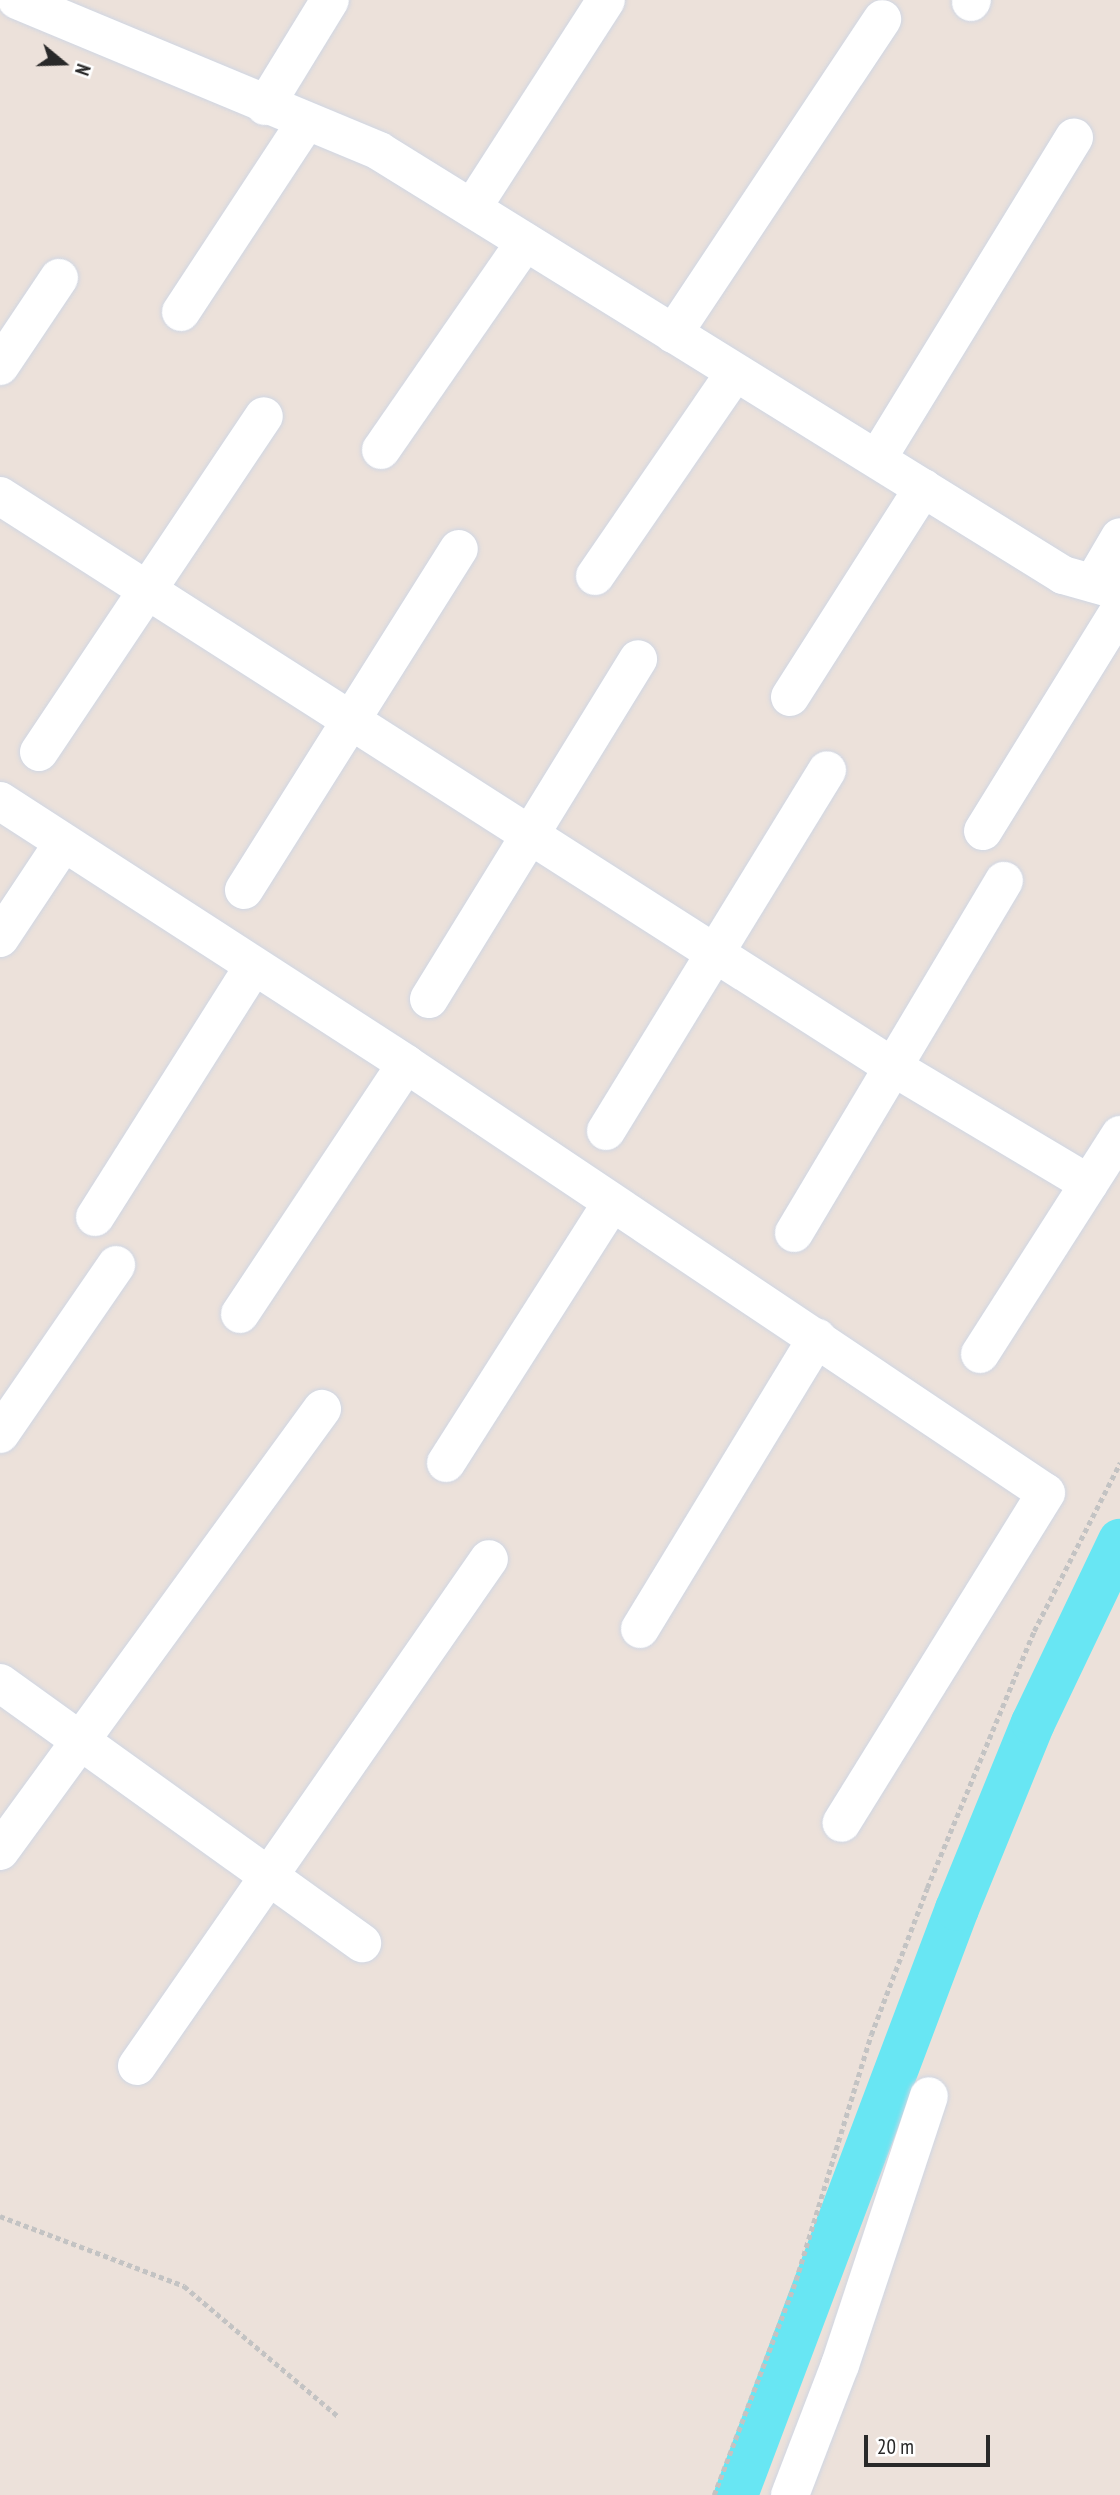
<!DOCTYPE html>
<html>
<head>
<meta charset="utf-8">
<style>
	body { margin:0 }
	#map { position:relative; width:1120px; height:2495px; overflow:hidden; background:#ece1da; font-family:"PT Sans Narrow",sans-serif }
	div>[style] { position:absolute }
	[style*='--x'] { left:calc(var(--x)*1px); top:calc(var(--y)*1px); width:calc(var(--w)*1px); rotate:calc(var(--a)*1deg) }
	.canal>* { height:44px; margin:-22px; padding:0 22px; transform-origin:22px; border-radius:22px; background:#68e6f3 }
	.path>* { height:4.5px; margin-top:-2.25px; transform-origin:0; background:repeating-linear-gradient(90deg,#c3c3c3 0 5px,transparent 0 8.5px) }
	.roads { filter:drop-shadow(0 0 2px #cfd6e3) drop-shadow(0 0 2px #cfd6e3) }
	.minor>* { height:38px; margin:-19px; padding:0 19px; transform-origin:19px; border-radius:19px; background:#fff }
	span { translate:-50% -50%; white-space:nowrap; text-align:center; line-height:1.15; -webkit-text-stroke:7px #fff; paint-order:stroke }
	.north { position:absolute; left:28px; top:28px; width:70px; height:70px; -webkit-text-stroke:5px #fff; paint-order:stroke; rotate:109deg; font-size:19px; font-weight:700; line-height:28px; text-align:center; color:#292929 }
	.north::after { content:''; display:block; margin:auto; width:24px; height:32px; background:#292929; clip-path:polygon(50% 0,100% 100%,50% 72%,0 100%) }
	.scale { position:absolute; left:864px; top:2435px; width:126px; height:32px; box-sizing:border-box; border:4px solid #292929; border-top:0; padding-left:9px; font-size:21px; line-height:24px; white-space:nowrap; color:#292929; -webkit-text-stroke:5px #fff; paint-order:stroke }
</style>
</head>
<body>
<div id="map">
	<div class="canal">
		<i style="--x:736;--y:2495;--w:626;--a:-69.34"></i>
		<i style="--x:957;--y:1909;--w:201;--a:-67.8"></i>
		<i style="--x:1033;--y:1723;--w:202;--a:-64.5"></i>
	</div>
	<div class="path">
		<i style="--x:0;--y:2216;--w:197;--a:20.8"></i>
		<i style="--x:184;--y:2286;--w:202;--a:40.2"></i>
		<i style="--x:714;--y:2495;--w:230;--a:-69.1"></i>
		<i style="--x:796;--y:2280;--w:256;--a:-73"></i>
		<i style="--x:871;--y:2035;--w:157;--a:-69.1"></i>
		<i style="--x:927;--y:1888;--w:278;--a:-67.4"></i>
		<i style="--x:1034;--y:1631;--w:189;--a:-62.9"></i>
	</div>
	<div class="roads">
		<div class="minor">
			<i style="--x:17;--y:0;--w:392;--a:22.6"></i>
			<i style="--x:379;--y:151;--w:805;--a:31.79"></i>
			<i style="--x:1063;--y:575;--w:59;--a:15.7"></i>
			<i style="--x:971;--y:2;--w:2;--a:-63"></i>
			<i style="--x:265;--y:106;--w:124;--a:-58.5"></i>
			<i style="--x:472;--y:208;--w:247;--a:-57.2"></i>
			<i style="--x:181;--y:312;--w:226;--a:-56.7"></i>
			<i style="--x:673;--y:334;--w:378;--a:-56.4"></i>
			<i style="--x:0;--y:366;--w:106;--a:-56.2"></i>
			<i style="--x:381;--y:450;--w:253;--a:-55.3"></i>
			<i style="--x:877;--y:459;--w:377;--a:-58.5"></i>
			<i style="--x:0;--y:496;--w:1060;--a:32.6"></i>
			<i style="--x:893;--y:1067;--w:228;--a:30.8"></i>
			<i style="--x:595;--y:576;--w:247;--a:-55.5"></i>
			<i style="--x:1093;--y:583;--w:53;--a:-59.6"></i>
			<i style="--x:790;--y:697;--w:248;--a:-57.5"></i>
			<i style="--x:39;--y:752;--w:404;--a:-56.2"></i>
			<i style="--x:0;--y:801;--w:484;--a:32.9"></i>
			<i style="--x:406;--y:1064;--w:770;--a:33.83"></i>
			<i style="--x:1046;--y:1493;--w:388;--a:121.8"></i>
			<i style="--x:983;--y:831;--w:261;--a:-58.3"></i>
			<i style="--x:244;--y:890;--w:403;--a:-57.8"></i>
			<i style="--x:0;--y:938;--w:114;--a:-56.4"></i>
			<i style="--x:429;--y:999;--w:399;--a:-58.4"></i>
			<i style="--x:606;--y:1131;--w:423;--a:-58.5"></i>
			<i style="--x:95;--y:1217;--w:296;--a:-57.7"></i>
			<i style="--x:794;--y:1233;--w:410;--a:-59.2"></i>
			<i style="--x:240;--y:1314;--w:300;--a:-56.4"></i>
			<i style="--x:980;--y:1354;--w:260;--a:-57.4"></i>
			<i style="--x:0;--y:1434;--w:205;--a:-55.5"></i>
			<i style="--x:446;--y:1463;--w:307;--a:-57.5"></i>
			<i style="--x:640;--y:1629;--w:341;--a:-58.7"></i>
			<i style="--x:0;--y:1683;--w:446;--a:35.7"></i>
			<i style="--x:0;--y:1851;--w:547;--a:-53.93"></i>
			<i style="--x:137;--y:2066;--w:617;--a:-55.23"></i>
			<i style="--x:790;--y:2495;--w:139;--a:-69"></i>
			<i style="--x:840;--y:2365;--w:283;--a:-71.7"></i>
		</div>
	</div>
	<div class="north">N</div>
	<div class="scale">20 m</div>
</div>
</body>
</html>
